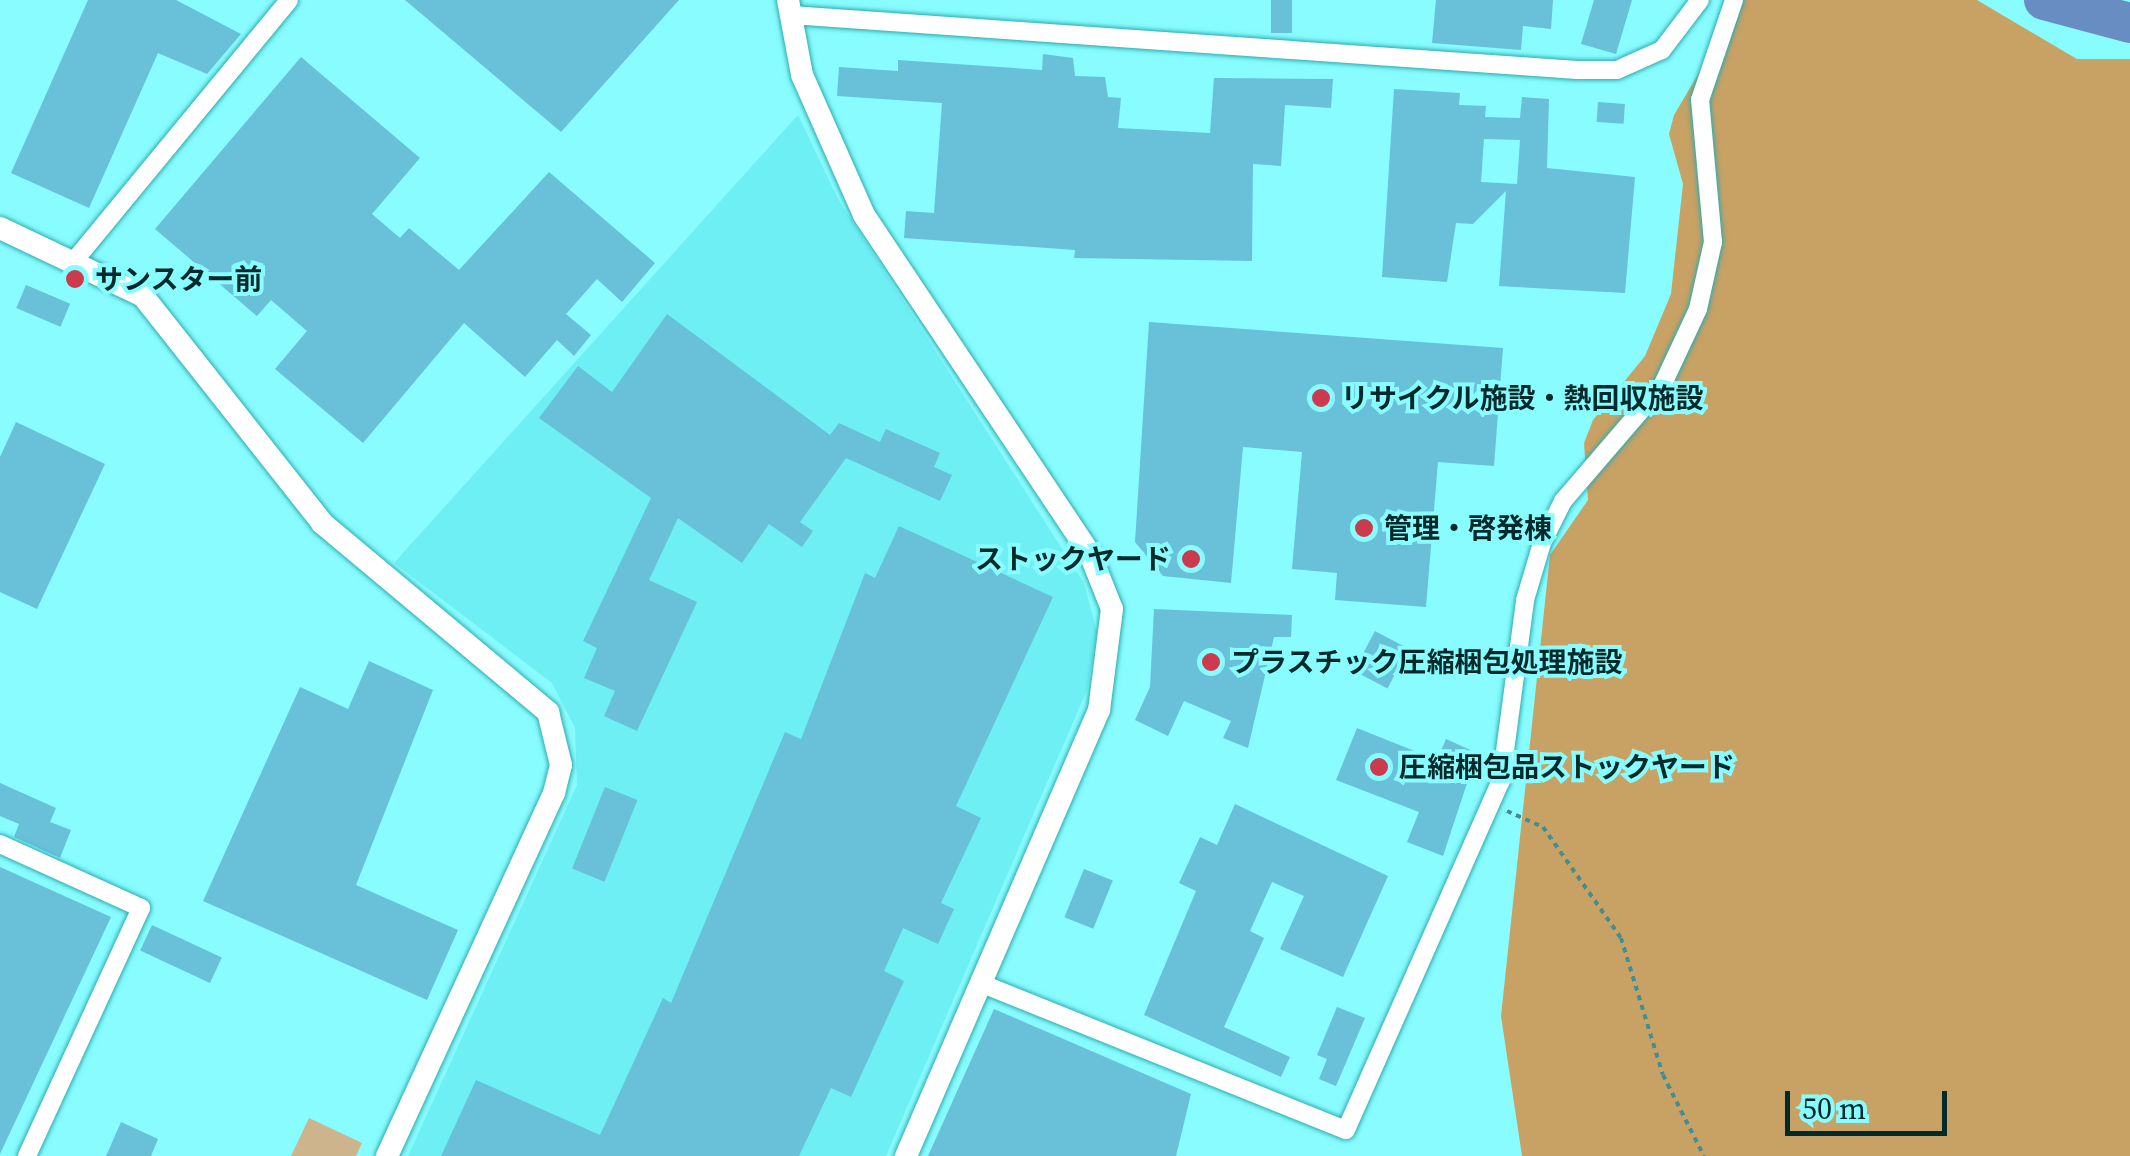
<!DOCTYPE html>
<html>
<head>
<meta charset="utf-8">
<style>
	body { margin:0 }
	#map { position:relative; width:2130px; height:1156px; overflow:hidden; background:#88fcff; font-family:"Source Serif 4","Noto Sans JP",serif }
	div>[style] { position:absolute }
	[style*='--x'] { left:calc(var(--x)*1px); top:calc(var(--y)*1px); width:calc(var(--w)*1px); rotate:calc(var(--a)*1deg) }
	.built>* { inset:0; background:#6eeff3 }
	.green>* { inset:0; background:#cdb48c }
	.forest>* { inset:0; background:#c8a164 }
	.river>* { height:40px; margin:-20px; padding:0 20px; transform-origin:20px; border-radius:20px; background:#688dc3 }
	.building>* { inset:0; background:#68c0d9; transform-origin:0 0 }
	.path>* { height:4px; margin-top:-2px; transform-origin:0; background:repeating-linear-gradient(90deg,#428f91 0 5px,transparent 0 10px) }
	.roads { filter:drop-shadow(0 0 2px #2cabaf) drop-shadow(0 0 2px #2cabaf) }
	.minor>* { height:18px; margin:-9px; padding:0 9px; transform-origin:9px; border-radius:9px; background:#fff }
	.tertiary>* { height:22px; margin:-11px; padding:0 11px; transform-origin:11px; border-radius:11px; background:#fff }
	.dots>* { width:28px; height:28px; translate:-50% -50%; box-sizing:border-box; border:5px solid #88fcff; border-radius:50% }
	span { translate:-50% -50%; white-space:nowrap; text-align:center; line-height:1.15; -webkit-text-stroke:8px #88fcff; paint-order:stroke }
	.poi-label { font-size:28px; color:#022a2b; font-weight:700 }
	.left { translate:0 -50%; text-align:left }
	.right { translate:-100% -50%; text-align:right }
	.scale { position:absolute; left:1785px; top:1091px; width:162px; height:45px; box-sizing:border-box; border:5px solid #022a2b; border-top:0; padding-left:12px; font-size:30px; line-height:35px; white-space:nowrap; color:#022a2b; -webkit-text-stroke:8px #88fcff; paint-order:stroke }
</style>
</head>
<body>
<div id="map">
	<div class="built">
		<i style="clip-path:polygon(798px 115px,838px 199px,1084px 583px,1097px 632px,1087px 690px,886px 1156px,408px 1156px,577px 785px,575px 728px,552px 683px,394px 563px)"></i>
	</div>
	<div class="green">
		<i style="clip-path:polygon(309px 1118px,362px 1143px,356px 1156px,291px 1156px)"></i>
	</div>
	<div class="forest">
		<i style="clip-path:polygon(1742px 0,1977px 0,2077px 59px,2130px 59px,2130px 1156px,1522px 1156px,1501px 1016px,1550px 555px,1588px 500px,1584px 443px,1593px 420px,1645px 356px,1671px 294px,1683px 184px,1669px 134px,1674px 115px)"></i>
	</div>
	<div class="river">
		<i style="--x:2044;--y:0;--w:89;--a:15"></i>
	</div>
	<div class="building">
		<i style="clip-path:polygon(88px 0,176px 0,241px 34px,207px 74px,158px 53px,89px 208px,11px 173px)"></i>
		<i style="clip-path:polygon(405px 0,679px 0,561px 132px)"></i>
		<i style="left:1271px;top:0;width:21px;height:33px"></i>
		<i style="clip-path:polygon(1436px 0,1553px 0,1551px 29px,1523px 26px,1521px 50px,1432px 43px)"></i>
		<i style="clip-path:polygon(1594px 0,1632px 0,1616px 54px,1581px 44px)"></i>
		<i style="clip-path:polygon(1043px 54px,1073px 58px,1075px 76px,1105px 77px,1108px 97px,1121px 98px,1118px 128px,1210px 133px,1214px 78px,1333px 79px,1331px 108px,1285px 105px,1281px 166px,1253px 164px,1252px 261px,1074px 258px,1075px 250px,904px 238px,906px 211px,934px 213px,942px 103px,837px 96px,839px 67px,898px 71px,898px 60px,1042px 70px)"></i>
		<i style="clip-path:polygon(301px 57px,420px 158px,372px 214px,400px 238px,409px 228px,459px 270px,549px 172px,655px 263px,622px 302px,597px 279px,566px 314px,591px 335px,574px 356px,557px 340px,525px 377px,464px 323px,363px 443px,275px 369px,307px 331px,271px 300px,257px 316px,155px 229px)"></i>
		<i style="clip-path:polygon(evenodd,1394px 89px,1460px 93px,1459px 105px,1486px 106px,1485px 117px,1520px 118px,1522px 97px,1549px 99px,1547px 168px,1635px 177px,1625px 293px,1499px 286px,1506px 191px,1473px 224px,1456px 223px,1447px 282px,1382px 277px,1394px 89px,1484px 139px,1520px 140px,1517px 184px,1481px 182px,1484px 139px)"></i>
		<i style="left:1598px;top:102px;width:27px;height:20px;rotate:4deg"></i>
		<i style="left:26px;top:285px;width:48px;height:25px;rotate:23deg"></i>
		<i style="clip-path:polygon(667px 314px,830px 435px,839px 423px,880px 442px,886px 429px,940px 453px,934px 467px,952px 475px,940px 501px,846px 458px,800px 522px,813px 531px,802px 547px,769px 524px,742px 563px,678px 518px,649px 580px,697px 602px,637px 731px,604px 716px,615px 691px,584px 678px,597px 648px,583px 641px,651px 498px,539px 418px,578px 366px,612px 392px)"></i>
		<i style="clip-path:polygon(1149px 322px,1503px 348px,1494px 466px,1438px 462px,1426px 607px,1335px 600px,1337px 573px,1292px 569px,1302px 452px,1243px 447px,1231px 583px,1163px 576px,1135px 542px)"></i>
		<i style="clip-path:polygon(16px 422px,105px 464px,37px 609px,0 592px,0 457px)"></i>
		<i style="clip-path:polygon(899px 526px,1053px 597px,956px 806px,981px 818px,941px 903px,954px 909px,938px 944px,903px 928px,884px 971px,904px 981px,851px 1097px,831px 1088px,799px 1156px,441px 1156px,476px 1080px,600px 1135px,663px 998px,671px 1003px,785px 732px,801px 739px,865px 573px,875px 578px)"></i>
		<i style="clip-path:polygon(1154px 609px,1292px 615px,1291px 637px,1274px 637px,1248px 748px,1223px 738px,1231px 721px,1184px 701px,1168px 736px,1135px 720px,1150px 687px)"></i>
		<i style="left:1375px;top:631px;width:38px;height:45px;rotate:28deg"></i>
		<i style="clip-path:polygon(369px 661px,433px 690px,356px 885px,458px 930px,427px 1000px,203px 901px,300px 687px,348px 709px)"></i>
		<i style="clip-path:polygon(1357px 728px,1437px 760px,1446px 739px,1477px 753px,1443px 856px,1407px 842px,1419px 812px,1336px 780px)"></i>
		<i style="clip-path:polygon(0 783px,56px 808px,50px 822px,71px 830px,60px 858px,14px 837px,19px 824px,0 816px)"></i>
		<i style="left:605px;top:787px;width:35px;height:88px;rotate:22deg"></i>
		<i style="clip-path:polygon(1235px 804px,1388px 876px,1343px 977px,1280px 949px,1304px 896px,1272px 882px,1250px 931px,1264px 938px,1224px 1027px,1290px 1057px,1281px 1077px,1144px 1015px,1196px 891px,1179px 883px,1200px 837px,1217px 845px)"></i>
		<i style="clip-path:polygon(0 867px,111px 917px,0 1154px)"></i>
		<i style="left:1084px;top:869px;width:31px;height:52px;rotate:22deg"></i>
		<i style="left:152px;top:925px;width:77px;height:28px;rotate:25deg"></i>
		<i style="clip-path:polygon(1337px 1007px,1365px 1018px,1336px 1086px,1319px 1079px,1327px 1059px,1317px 1055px)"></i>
		<i style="clip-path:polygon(994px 1009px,1191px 1094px,1176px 1156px,928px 1156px)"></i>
		<i style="clip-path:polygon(121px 1122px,158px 1139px,151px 1156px,106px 1156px)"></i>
	</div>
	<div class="path">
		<i style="--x:1507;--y:811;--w:39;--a:24"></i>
		<i style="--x:1543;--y:827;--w:136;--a:54.9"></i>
		<i style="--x:1621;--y:938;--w:143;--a:73"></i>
		<i style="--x:1663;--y:1075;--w:91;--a:63.2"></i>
	</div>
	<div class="roads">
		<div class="minor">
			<i style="--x:791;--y:15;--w:788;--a:4"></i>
			<i style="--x:1577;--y:70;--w:40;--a:0"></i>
			<i style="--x:1617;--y:70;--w:49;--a:-24"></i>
			<i style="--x:1662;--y:50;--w:63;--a:-52.8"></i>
			<i style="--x:74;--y:261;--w:338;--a:-50.5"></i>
			<i style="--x:0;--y:844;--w:155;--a:24.4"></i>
			<i style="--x:141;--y:908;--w:273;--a:114.7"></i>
			<i style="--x:980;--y:983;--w:394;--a:21.9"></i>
			<i style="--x:1346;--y:1130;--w:382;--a:-66.1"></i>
			<i style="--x:1501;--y:781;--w:183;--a:-82.4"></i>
			<i style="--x:1525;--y:600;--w:59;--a:-73.4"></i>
			<i style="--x:1542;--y:543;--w:47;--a:-63.4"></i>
			<i style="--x:1563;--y:501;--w:152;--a:-49.3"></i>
			<i style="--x:1662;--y:386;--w:85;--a:-64.9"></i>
			<i style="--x:1698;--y:309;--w:69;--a:-77.4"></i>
			<i style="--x:1713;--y:242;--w:143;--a:-95.2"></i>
			<i style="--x:1700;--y:100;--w:106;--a:-71.2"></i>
		</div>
		<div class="tertiary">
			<i style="--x:788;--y:0;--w:76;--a:79.4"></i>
			<i style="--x:802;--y:75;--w:153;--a:66.1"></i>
			<i style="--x:864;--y:215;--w:407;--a:56.3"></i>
			<i style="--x:1090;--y:554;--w:59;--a:68.2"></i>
			<i style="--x:1112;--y:609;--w:102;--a:97.3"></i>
			<i style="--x:1099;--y:710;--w:486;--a:113.4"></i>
			<i style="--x:0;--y:228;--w:158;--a:25.4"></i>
			<i style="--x:143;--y:296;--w:289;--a:51.7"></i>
			<i style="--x:322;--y:523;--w:295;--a:39.9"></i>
			<i style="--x:548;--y:712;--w:55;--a:76.2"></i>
			<i style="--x:561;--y:765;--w:29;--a:104"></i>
			<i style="--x:554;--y:793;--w:400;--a:114.7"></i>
		</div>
	</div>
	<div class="dots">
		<i style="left:75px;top:279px;background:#cb3a4d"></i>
		<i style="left:1321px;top:398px;background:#cb3a4d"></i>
		<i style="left:1364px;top:528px;background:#cb3a4d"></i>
		<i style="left:1191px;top:559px;background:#cb3a4d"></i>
		<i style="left:1211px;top:662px;background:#cb3a4d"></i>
		<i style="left:1379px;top:767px;background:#cb3a4d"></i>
	</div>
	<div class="poi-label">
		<span class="left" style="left:95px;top:279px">サンスター前</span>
		<span class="left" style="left:1341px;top:398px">リサイクル施設・熱回収施設</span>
		<span class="left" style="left:1384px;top:528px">管理・啓発棟</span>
		<span class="right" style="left:1171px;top:559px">ストックヤード</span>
		<span class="left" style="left:1231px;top:662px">プラスチック圧縮梱包処理施設</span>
		<span class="left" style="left:1399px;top:767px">圧縮梱包品ストックヤード</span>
	</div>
	<div class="scale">50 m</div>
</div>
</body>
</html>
